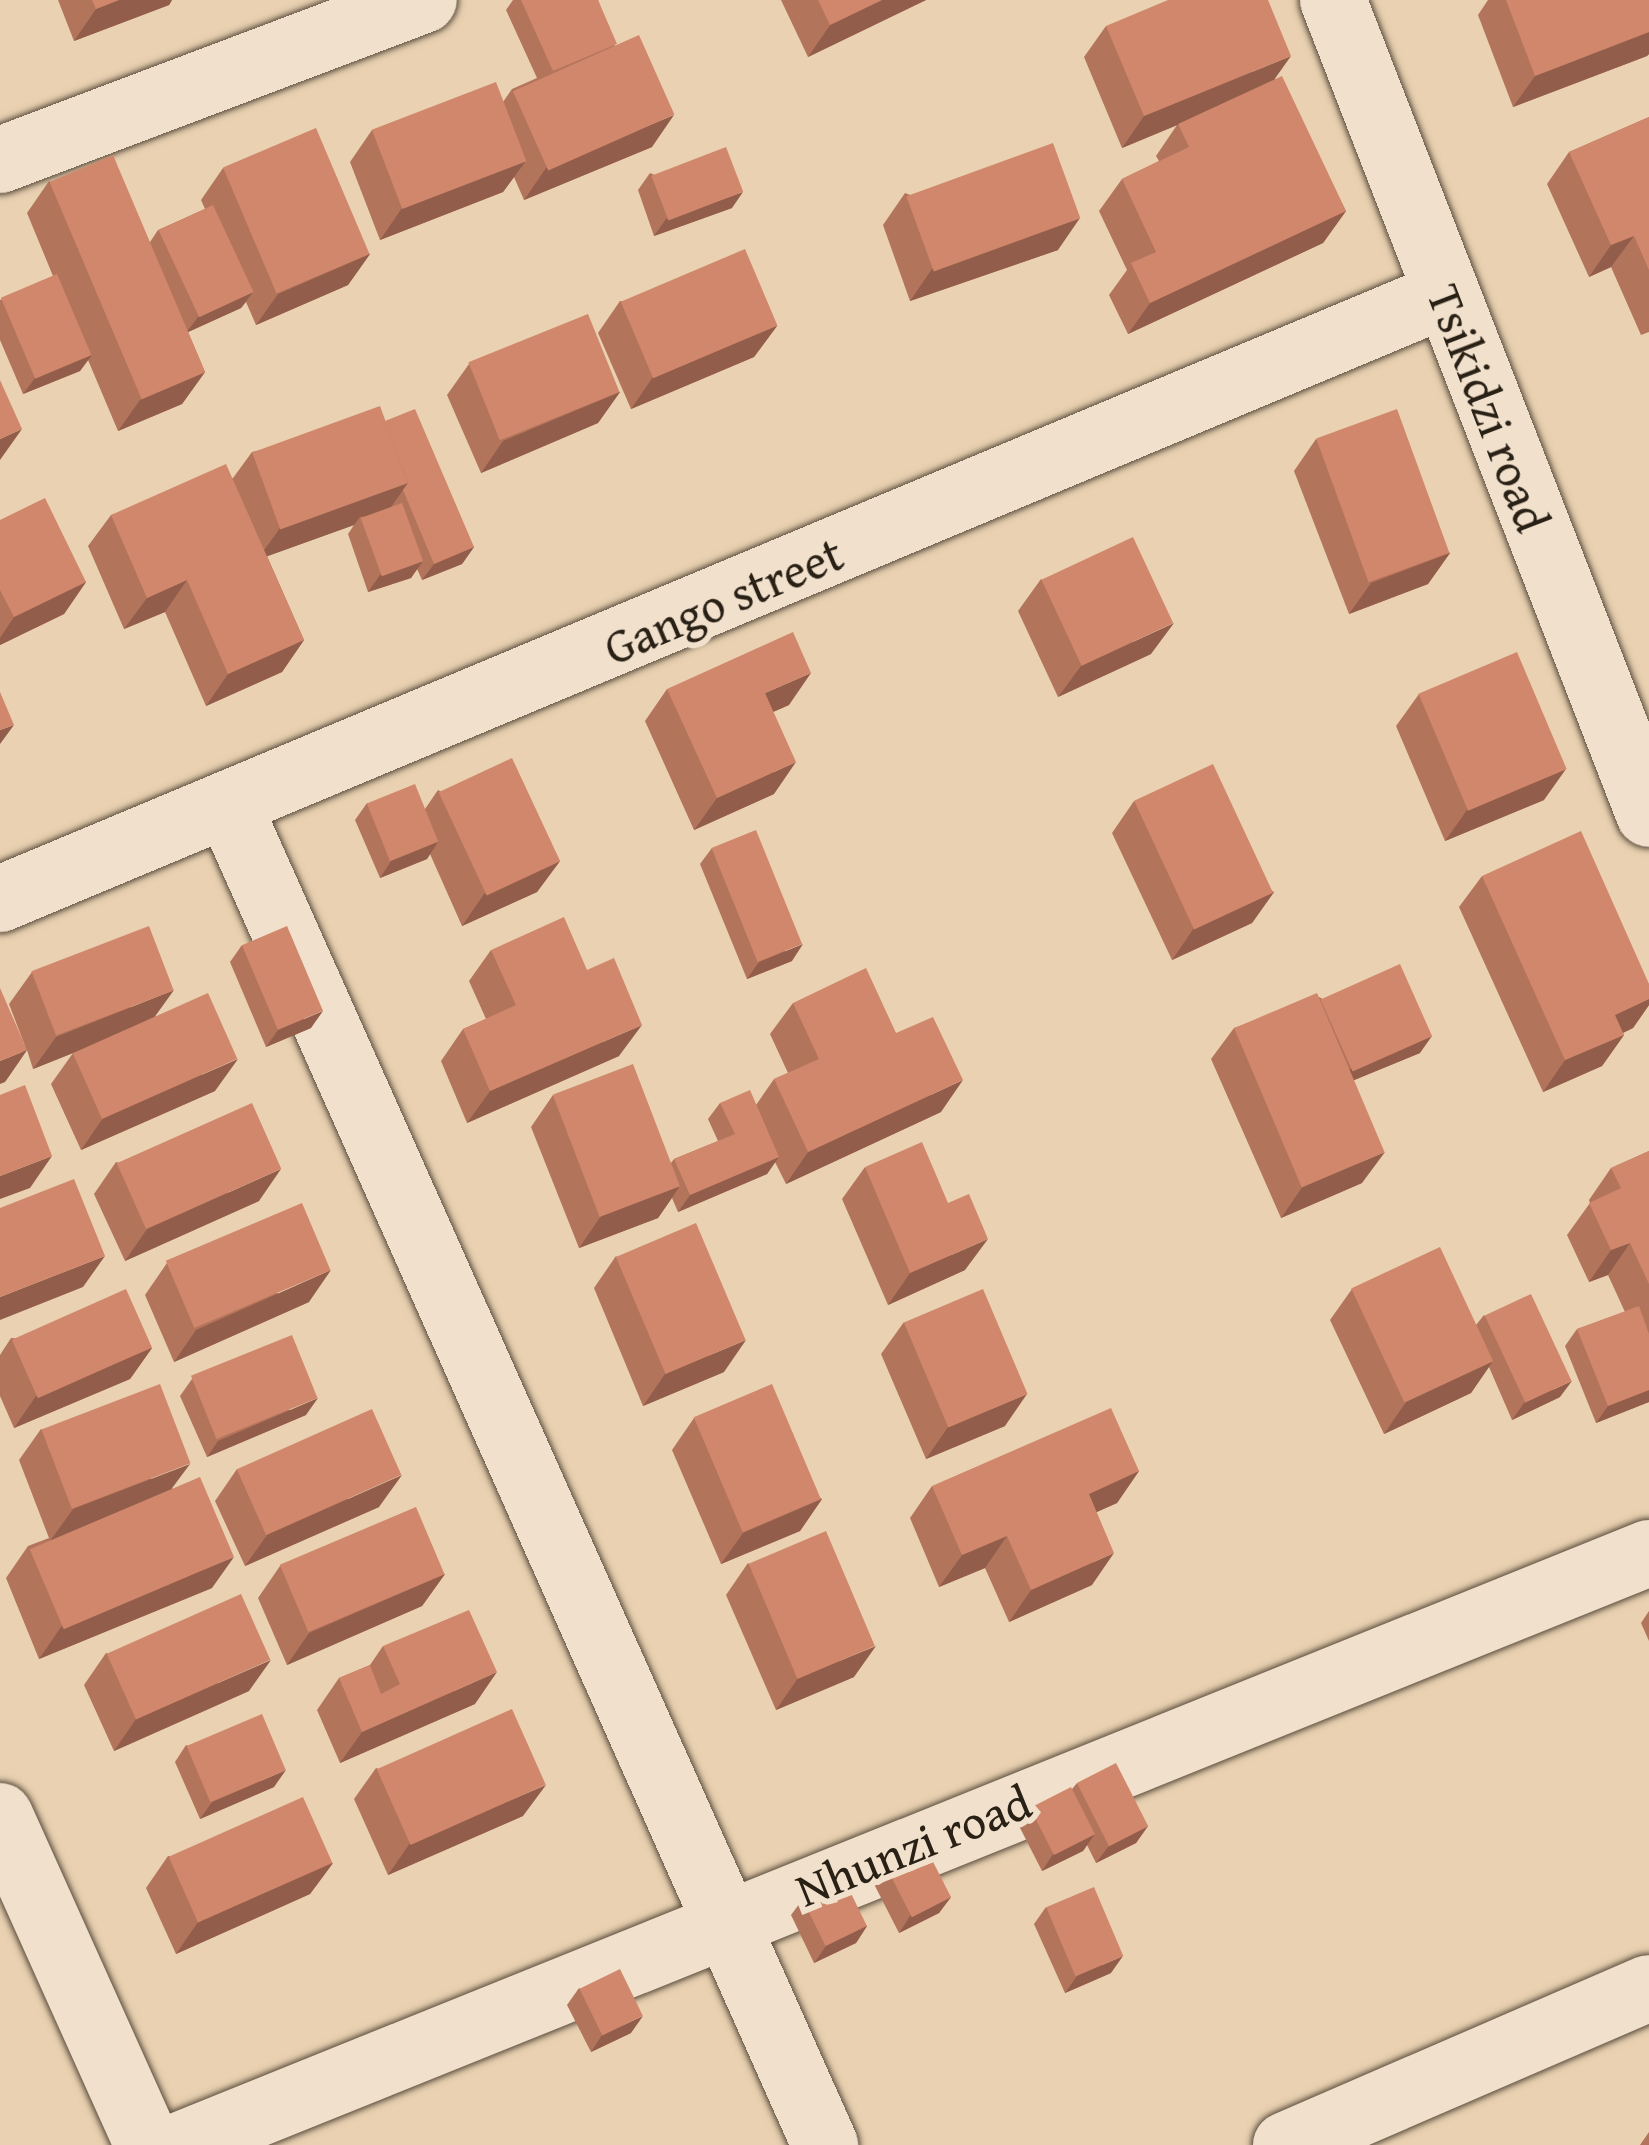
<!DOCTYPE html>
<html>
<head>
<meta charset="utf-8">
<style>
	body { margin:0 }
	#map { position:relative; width:1649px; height:2145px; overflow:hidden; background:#e9d1b1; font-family:"Gentium Book Plus",serif }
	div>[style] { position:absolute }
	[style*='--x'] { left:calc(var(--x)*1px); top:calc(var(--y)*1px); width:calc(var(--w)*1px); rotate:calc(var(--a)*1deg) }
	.roads { filter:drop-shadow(0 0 3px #5a4d3d) drop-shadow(0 0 3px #5a4d3d) }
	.street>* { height:66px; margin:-33px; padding:0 33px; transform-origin:33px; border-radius:33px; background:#f1e1cc }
	.wall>* { inset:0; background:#b3745c }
	.shaded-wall>* { inset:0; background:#925e4b }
	.building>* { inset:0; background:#d0876b; transform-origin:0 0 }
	span { translate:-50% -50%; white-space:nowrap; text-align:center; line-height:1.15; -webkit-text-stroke:12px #f1e1cc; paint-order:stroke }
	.street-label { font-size:48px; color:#2a2116 }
</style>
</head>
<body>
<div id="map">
	<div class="roads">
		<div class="street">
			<i style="--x:1333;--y:0;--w:873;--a:68.78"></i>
			<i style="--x:0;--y:160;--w:453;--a:-20.7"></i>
			<i style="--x:230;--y:809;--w:1463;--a:65.99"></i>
			<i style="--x:0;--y:899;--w:1565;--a:-22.7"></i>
			<i style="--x:0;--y:1816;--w:361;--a:65.8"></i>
			<i style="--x:180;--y:2145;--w:1584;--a:-21.95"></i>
			<i style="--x:1286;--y:2145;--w:395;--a:-23.4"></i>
		</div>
	</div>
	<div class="wall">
		<i style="clip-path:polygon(58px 0,172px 0,169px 5px,74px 41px)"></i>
		<i style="clip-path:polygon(513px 0,598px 0,652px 147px,524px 200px,514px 177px,503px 192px,380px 240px,350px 162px,372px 130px,503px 102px,512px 89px,537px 78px,506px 10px)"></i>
		<i style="clip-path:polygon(781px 0,926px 0,808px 57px)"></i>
		<i style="clip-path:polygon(1488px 0,1649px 0,1649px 54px,1647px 56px,1513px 107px,1478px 15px)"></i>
		<i style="clip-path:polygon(1106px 26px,1275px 79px,1346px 211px,1323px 243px,1128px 334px,1109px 295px,1127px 270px,1099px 211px,1122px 179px,1159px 161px,1156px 156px,1177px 125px,1122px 148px,1084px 57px)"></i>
		<i style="clip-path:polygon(1649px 117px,1649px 332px,1641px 335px,1611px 267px,1589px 277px,1547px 184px,1569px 152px)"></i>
		<i style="clip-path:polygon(223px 168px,370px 254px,348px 285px,256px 325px,246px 302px,241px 308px,188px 332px,205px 372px,182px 404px,118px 431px,88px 360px,80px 371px,23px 394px,0 340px,0 300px,53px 276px,27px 213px,49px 181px,150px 242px,158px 230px,205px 209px,201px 200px)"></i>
		<i style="clip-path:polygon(650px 173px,732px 208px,654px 236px,638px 190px)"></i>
		<i style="clip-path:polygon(905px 193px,1058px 250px,910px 301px,883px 225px)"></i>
		<i style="clip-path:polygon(620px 301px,777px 326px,754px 357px,631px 409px,598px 333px)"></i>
		<i style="clip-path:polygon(469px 364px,620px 392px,598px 423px,481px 473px,447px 395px)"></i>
		<i style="clip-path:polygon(385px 421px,474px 547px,462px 564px,422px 580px,417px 569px,411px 578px,368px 592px,348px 534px,354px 525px,267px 556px,304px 640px,282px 672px,206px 706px,165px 612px,124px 629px,88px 546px,111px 515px,233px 478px,252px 452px)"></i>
		<i style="clip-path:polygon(1316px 439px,1450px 553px,1428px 584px,1349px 614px,1294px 471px)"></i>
		<i style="clip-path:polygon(0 520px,86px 582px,64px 614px,0 645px)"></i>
		<i style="clip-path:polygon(1041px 579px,1151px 654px,1058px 697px,1018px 611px)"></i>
		<i style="clip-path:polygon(667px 689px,789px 705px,773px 712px,774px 794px,694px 830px,645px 721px)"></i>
		<i style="clip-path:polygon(1419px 694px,1544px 800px,1445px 841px,1396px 726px)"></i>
		<i style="clip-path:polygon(438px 790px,560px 861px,537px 892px,462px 926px,430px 854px,427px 859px,380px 878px,355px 820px,367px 803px,425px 809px)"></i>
		<i style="clip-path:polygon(1134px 801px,1274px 892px,1252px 923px,1172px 960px,1112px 833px)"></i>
		<i style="clip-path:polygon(712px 848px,792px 961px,747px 979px,700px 864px)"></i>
		<i style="clip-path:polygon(1482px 876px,1649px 984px,1649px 1005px,1633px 1028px,1623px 1033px,1624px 1035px,1602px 1066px,1543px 1092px,1459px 907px)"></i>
		<i style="clip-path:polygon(242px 945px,311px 1028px,266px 1047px,230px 962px)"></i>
		<i style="clip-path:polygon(491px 950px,619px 1056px,467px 1123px,441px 1061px,463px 1029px,486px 1019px,469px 981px)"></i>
		<i style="clip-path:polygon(32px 972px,155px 1016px,215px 1091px,81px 1150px,51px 1084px,73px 1053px,33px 1069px,27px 1050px,5px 1082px,25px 1046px,9px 1004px)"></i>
		<i style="clip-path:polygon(1319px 997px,1420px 1053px,1354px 1080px,1362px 1183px,1281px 1218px,1211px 1059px,1234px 1028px)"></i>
		<i style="clip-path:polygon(793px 1003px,896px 1033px,941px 1112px,786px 1184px,775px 1162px,767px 1174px,678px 1212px,672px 1198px,658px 1218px,579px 1248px,531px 1127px,553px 1095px,671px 1163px,674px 1159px,718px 1141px,708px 1119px,720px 1103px,756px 1105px,774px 1079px,788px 1073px,770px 1034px)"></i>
		<i style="clip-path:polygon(1649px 1151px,1649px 1402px,1596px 1423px,1565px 1346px,1577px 1329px,1625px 1312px,1608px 1275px,1589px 1282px,1567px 1235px,1590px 1203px,1589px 1200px,1611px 1168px)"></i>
		<i style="clip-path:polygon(116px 1162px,259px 1201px,125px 1261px,94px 1194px)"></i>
		<i style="clip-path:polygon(865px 1167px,965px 1270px,888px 1305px,842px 1199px)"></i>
		<i style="clip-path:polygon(616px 1256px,724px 1372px,643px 1406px,594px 1288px)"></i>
		<i style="clip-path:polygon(167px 1263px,309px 1302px,174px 1362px,145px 1295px)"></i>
		<i style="clip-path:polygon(1352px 1289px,1476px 1325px,1484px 1315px,1560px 1397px,1512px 1420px,1489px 1367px,1471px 1393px,1384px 1434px,1330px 1320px)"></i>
		<i style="clip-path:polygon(904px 1322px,1005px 1426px,926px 1459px,881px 1354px)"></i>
		<i style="clip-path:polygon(11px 1338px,152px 1348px,130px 1379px,14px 1428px,0 1396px,0 1355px)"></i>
		<i style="clip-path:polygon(192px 1379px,306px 1415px,207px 1457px,180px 1396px)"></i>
		<i style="clip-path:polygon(694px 1418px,822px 1499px,800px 1531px,721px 1564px,672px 1450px)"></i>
		<i style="clip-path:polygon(41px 1429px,172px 1488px,212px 1588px,39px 1659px,6px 1578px,28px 1546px,49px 1538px,19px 1460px)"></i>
		<i style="clip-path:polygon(237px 1469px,379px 1507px,245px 1566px,215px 1501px)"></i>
		<i style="clip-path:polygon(1139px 1471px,1117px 1503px,1096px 1512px,1092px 1585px,1009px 1622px,985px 1568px,939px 1587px,910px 1518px,932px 1486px)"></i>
		<i style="clip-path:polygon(748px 1563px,854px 1677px,776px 1710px,726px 1595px)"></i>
		<i style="clip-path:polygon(280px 1566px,445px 1574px,422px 1606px,287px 1665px,258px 1598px)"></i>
		<i style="clip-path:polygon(1649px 1611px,1649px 1641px,1641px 1623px)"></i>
		<i style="clip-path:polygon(383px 1646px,475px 1704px,340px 1763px,317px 1710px,339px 1678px,370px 1665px)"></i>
		<i style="clip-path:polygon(106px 1653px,249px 1691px,114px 1751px,84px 1685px)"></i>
		<i style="clip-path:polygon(186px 1745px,274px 1787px,200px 1819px,175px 1762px)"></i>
		<i style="clip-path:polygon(376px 1768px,523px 1816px,388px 1875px,354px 1799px)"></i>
		<i style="clip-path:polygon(1077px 1783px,1148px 1826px,1136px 1843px,1096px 1863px,1087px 1845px,1083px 1851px,1042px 1871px,1018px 1824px,1030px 1808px,1072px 1789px)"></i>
		<i style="clip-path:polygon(168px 1856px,333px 1863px,310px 1894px,176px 1954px,146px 1888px)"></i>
		<i style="clip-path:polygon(887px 1869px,951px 1897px,939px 1913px,899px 1933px,875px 1886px)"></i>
		<i style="clip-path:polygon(803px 1899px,867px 1926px,856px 1943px,814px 1963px,791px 1915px)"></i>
		<i style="clip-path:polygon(1046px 1907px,1111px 1973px,1065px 1993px,1034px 1924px)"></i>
		<i style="clip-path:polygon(579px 1988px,631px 2033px,591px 2052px,567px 2005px)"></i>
		<i style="clip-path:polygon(1649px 2132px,1649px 2145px,1640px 2145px)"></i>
	</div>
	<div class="shaded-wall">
		<i style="clip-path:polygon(119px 0,172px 0,169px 5px,74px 41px,96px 9px)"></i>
		<i style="clip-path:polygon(882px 0,926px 0,808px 57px,830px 25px)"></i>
		<i style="clip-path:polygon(1649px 32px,1649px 54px,1647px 56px,1513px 107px,1535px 76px)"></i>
		<i style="clip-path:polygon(1291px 56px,1269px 87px,1122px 148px,1144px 116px)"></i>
		<i style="clip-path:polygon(674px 115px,652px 147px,524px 200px,546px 168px)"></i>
		<i style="clip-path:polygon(526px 161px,503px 192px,380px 240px,402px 208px)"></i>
		<i style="clip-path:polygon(743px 192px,732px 208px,654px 236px,666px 219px)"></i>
		<i style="clip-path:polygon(1346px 211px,1323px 243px,1128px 334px,1150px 303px)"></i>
		<i style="clip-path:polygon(1080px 218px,1058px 250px,910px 301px,932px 269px)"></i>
		<i style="clip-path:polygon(1634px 236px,1611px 267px,1589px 277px,1611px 245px)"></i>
		<i style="clip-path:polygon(370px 254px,348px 285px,256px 325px,278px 294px)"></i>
		<i style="clip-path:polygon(253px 292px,241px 308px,186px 333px,198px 317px)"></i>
		<i style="clip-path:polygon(777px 326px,754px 357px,631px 409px,653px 377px)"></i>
		<i style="clip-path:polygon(92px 355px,80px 371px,23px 394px,35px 378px)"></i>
		<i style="clip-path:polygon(205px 372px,182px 404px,118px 431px,140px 400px)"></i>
		<i style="clip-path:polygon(620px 392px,598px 423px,481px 473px,503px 441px)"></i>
		<i style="clip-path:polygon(22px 429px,0 460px,0 439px)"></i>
		<i style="clip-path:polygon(408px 483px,386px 514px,360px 517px,354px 525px,257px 560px,280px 528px)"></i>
		<i style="clip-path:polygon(474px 547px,462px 564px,422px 580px,434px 564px)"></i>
		<i style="clip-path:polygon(1450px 553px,1428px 584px,1349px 614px,1371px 583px)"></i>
		<i style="clip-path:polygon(423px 561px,411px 578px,368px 592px,380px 575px)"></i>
		<i style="clip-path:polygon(187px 580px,165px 612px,124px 629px,147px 598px)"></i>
		<i style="clip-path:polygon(86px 582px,64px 614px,0 645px,0 638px,14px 617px)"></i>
		<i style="clip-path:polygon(1174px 623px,1151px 654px,1058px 697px,1081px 666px)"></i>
		<i style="clip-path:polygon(304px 640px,282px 672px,206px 706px,228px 674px)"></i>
		<i style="clip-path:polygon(811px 673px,789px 705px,743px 725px,765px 693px)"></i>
		<i style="clip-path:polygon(14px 725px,0 744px,0 730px)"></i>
		<i style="clip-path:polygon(796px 762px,774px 794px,694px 830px,717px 798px)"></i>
		<i style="clip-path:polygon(1566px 769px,1544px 800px,1445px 841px,1467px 810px)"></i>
		<i style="clip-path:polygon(438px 842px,427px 859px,380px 878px,391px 861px)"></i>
		<i style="clip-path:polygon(560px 861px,537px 892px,462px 926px,484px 894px)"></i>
		<i style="clip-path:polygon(1274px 892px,1252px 923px,1172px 960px,1194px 928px)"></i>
		<i style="clip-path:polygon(803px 944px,792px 961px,747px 979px,759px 962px)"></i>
		<i style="clip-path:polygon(174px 990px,151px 1022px,33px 1069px,56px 1037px)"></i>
		<i style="clip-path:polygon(1649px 999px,1649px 1005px,1633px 1028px,1593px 1047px,1615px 1015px)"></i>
		<i style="clip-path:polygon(323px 1011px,311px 1028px,266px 1047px,278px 1030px)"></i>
		<i style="clip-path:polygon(642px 1025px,619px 1056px,467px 1123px,490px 1091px)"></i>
		<i style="clip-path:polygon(1624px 1035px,1602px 1066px,1543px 1092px,1565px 1060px)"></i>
		<i style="clip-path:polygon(1432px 1036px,1420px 1053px,1335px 1088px,1346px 1071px)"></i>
		<i style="clip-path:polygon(27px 1050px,5px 1082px,0 1084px,0 1061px)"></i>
		<i style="clip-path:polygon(238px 1059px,215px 1091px,81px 1150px,103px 1118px)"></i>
		<i style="clip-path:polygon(963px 1080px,941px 1112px,786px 1184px,808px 1152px)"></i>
		<i style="clip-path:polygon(1385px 1152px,1362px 1183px,1281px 1218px,1303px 1186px)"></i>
		<i style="clip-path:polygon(52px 1156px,30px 1188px,0 1199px,0 1176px)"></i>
		<i style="clip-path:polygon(779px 1157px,767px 1174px,678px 1212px,690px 1195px)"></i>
		<i style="clip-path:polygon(281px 1169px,259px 1201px,125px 1261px,147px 1229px)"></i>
		<i style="clip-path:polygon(680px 1186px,658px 1218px,579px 1248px,601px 1216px)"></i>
		<i style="clip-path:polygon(988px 1239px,965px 1270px,888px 1305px,910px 1273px)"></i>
		<i style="clip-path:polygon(1630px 1243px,1608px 1275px,1589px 1282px,1611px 1250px)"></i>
		<i style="clip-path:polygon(105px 1256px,83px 1287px,0 1320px,0 1297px)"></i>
		<i style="clip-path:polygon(331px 1270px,309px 1302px,174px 1362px,196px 1330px)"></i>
		<i style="clip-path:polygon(746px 1340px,724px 1372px,643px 1406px,665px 1374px)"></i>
		<i style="clip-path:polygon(152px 1348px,130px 1379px,14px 1428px,36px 1396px)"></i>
		<i style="clip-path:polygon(1493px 1361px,1471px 1393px,1384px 1434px,1406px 1402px)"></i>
		<i style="clip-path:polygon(1572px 1381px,1560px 1397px,1512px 1420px,1524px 1403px)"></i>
		<i style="clip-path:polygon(1649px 1390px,1649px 1402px,1596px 1423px,1608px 1406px)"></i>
		<i style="clip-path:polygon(1027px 1394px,1005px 1426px,926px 1459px,948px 1427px)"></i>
		<i style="clip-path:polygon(318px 1398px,306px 1415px,207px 1457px,218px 1441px)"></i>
		<i style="clip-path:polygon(190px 1464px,167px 1495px,50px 1541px,73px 1509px)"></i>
		<i style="clip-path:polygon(1139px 1471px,1117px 1503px,1066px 1526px,1089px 1494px)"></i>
		<i style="clip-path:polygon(402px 1475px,379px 1507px,245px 1566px,267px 1535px)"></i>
		<i style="clip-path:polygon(822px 1499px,800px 1531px,721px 1564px,743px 1533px)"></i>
		<i style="clip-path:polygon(1007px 1536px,985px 1568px,939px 1587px,962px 1555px)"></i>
		<i style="clip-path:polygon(1114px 1553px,1092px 1585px,1009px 1622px,1031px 1590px)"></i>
		<i style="clip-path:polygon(234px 1557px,212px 1588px,39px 1659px,61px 1627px)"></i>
		<i style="clip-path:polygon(445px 1574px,422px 1606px,287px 1665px,309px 1633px)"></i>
		<i style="clip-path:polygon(876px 1646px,854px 1677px,776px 1710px,798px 1678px)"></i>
		<i style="clip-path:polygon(271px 1660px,249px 1691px,114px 1751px,136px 1719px)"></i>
		<i style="clip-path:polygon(497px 1672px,475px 1704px,340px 1763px,362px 1732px)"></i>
		<i style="clip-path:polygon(286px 1770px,274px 1787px,200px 1819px,212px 1802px)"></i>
		<i style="clip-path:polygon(546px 1785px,523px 1816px,388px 1875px,410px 1843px)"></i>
		<i style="clip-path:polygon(1148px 1826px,1136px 1843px,1096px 1863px,1108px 1847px)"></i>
		<i style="clip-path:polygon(1095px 1834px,1083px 1851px,1042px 1871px,1053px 1854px)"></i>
		<i style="clip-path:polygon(333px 1863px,310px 1894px,176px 1954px,198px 1922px)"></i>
		<i style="clip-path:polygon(951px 1897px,939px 1913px,899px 1933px,910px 1916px)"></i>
		<i style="clip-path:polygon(867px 1926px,856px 1943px,814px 1963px,826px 1946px)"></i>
		<i style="clip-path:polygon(1123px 1956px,1111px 1973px,1065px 1993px,1077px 1976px)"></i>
		<i style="clip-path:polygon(643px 2016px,631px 2033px,591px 2052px,602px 2035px)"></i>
	</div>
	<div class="building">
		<i style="clip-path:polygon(92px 0,119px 0,96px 9px)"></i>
		<i style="clip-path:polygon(521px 0,598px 0,617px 44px,553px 71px)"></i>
		<i style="clip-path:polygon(818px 0,882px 0,830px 25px)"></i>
		<i style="clip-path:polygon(1168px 0,1268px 0,1291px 56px,1144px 116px,1106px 26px)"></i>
		<i style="clip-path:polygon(1506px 0,1649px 0,1649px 32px,1535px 76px)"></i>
		<i style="left:639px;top:35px;width:87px;height:138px;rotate:66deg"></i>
		<i style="clip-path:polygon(1282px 76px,1346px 211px,1150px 303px,1131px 263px,1156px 252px,1122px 179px,1189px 147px,1178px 124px)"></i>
		<i style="left:496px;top:82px;width:85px;height:133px;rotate:69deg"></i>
		<i style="clip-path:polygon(1649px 117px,1649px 270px,1634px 236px,1611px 245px,1569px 152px)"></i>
		<i style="left:316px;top:128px;width:137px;height:101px;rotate:67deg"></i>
		<i style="left:1053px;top:143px;width:80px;height:156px;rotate:70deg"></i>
		<i style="left:726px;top:147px;width:48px;height:80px;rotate:69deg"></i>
		<i style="left:113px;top:155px;width:236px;height:69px;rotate:67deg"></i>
		<i style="left:213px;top:205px;width:96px;height:60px;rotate:65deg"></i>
		<i style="left:745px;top:249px;width:83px;height:135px;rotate:67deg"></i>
		<i style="left:57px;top:274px;width:88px;height:61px;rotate:67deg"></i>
		<i style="left:588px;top:314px;width:84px;height:129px;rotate:68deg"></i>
		<i style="clip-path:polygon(0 380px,22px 429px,0 439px)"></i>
		<i style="left:380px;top:406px;width:82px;height:136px;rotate:70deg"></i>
		<i style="clip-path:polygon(415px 409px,474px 547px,434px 564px,403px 490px,408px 483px,385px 421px)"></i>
		<i style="left:1397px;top:409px;width:153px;height:86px;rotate:70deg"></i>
		<i style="clip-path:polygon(226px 464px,304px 640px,228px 674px,187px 580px,147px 598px,111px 515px)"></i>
		<i style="clip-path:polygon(45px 498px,86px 582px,14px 617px,0 590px,0 520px)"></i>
		<i style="left:402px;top:503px;width:62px;height:44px;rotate:70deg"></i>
		<i style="left:1133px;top:537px;width:95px;height:101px;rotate:65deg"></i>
		<i style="clip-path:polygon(793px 632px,811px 673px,765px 693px,796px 762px,717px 798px,667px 689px)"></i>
		<i style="left:1517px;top:652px;width:127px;height:107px;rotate:67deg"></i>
		<i style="clip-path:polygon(0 692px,14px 725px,0 730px)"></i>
		<i style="left:512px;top:758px;width:114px;height:81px;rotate:65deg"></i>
		<i style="left:1213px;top:764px;width:142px;height:87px;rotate:65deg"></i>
		<i style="left:415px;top:784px;width:62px;height:52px;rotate:68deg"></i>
		<i style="left:756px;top:830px;width:123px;height:48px;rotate:68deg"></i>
		<i style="clip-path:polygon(1581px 831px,1649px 984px,1649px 999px,1615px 1015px,1624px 1035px,1565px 1060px,1482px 876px)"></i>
		<i style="clip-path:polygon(564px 917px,587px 970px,614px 958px,642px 1025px,490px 1091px,463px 1029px,516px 1005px,491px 950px)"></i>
		<i style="left:149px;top:926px;width:69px;height:126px;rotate:69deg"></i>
		<i style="left:287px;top:926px;width:92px;height:49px;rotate:67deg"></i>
		<i style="left:1400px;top:964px;width:79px;height:87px;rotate:66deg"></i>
		<i style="clip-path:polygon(866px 968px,896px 1033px,933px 1017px,963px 1080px,808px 1152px,774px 1079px,819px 1059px,793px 1003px)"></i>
		<i style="clip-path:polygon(0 988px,27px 1050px,0 1061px)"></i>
		<i style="left:208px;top:993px;width:72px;height:148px;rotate:66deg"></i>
		<i style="left:1317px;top:993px;width:173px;height:90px;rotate:67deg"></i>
		<i style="left:633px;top:1064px;width:131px;height:86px;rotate:69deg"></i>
		<i style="clip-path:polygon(25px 1085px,52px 1156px,0 1176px,0 1095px)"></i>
		<i style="clip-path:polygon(750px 1090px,779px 1157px,690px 1195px,674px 1159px,735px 1134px,720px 1103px)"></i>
		<i style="left:252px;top:1103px;width:72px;height:148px;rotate:66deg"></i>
		<i style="clip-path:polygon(922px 1142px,948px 1203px,969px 1194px,988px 1239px,910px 1273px,865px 1167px)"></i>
		<i style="clip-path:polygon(1649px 1151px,1649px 1284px,1630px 1243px,1611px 1250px,1589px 1203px,1621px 1188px,1611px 1168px)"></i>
		<i style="clip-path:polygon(74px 1179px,105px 1256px,0 1297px,0 1208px)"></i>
		<i style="left:302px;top:1203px;width:73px;height:148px;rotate:67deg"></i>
		<i style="left:696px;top:1223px;width:127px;height:87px;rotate:67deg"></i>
		<i style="left:1440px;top:1247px;width:126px;height:98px;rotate:65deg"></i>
		<i style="left:126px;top:1289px;width:64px;height:125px;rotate:66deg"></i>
		<i style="left:983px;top:1289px;width:114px;height:86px;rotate:67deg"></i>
		<i style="left:1531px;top:1294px;width:96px;height:51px;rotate:65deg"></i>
		<i style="clip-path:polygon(1639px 1306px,1649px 1334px,1649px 1390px,1608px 1406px,1577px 1329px)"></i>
		<i style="left:292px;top:1335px;width:68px;height:109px;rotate:68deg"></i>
		<i style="left:160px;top:1384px;width:85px;height:127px;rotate:69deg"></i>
		<i style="left:772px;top:1384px;width:125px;height:85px;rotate:67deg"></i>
		<i style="clip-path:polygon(1111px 1408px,1139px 1471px,1089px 1494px,1114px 1553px,1031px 1590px,1007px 1536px,962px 1555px,932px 1486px)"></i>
		<i style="left:372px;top:1409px;width:72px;height:148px;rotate:66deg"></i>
		<i style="left:200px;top:1477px;width:87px;height:185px;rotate:67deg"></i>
		<i style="left:416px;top:1507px;width:73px;height:148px;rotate:67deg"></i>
		<i style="left:826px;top:1531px;width:125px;height:84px;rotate:67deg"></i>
		<i style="left:241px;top:1594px;width:72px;height:147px;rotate:66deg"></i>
		<i style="clip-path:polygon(469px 1610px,497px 1672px,362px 1732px,339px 1678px,370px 1665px,381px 1694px,400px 1684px,383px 1646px)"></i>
		<i style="left:512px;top:1709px;width:83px;height:148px;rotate:66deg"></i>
		<i style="left:262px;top:1714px;width:61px;height:82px;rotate:67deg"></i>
		<i style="left:1116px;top:1763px;width:71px;height:44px;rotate:63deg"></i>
		<i style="left:1071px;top:1787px;width:53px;height:46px;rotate:63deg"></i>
		<i style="left:303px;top:1797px;width:72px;height:147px;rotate:66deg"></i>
		<i style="left:927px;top:1850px;width:53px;height:44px;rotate:63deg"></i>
		<i style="left:844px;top:1879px;width:52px;height:46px;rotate:64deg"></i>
		<i style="left:1094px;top:1887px;width:75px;height:52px;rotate:67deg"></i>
		<i style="left:620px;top:1969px;width:52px;height:45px;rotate:64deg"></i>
	</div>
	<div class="street-label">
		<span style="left:1489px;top:408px;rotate:69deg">Tsikidzi road</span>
		<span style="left:723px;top:600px;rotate:-23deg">Gango street</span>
		<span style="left:913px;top:1845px;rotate:-22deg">Nhunzi road</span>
	</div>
</div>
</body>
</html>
